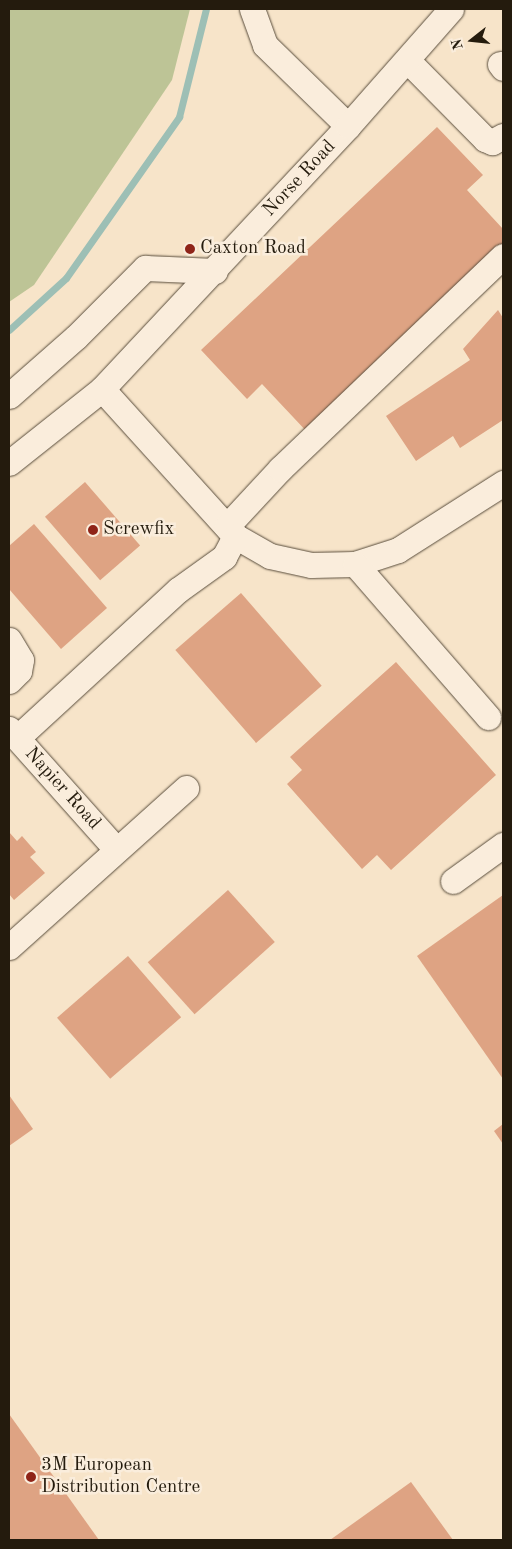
<!DOCTYPE html>
<html>
<head>
<meta charset="utf-8">
<style>
	body { margin:0 }
	#map { position:relative; width:512px; height:1549px; overflow:hidden; background:#f7e4c9; font-family:"Old Standard TT",serif }
	div>[style] { position:absolute }
	[style*='--x'] { left:calc(var(--x)*1px); top:calc(var(--y)*1px); width:calc(var(--w)*1px); rotate:calc(var(--a)*1deg) }
	.green>* { inset:0; background:#bdc496 }
	.stream>* { height:7px; margin:-3.5px; padding:0 3.5px; transform-origin:3.5px; border-radius:3.5px; background:#9dbfb5 }
	.building>* { inset:0; background:#dea383; transform-origin:0 0 }
	.roads { filter:drop-shadow(0 0 1px #594d3c) drop-shadow(0 0 1px #594d3c) }
	.minor>* { height:25px; margin:-12.5px; padding:0 12.5px; transform-origin:12.5px; border-radius:12.5px; background:#faeddc }
	.dots>* { width:14px; height:14px; translate:-50% -50%; box-sizing:border-box; border:2px solid #faeddc; border-radius:50% }
	span { translate:-50% -50%; white-space:nowrap; text-align:center; line-height:1.15; -webkit-text-stroke:5px #faeddc; paint-order:stroke }
	.street-label { font-size:19px; color:#241b0d }
	.poi-label { font-size:19px; color:#241b0d }
	.left { translate:0 -50%; text-align:left }
	.frame { position:absolute; inset:0; border:10px solid #241b0d; pointer-events:none }
	.north { position:absolute; left:447px; top:15px; width:50px; height:50px; -webkit-text-stroke:4px #faeddc; paint-order:stroke; rotate:254deg; font-size:14px; font-weight:700; line-height:20px; text-align:center; color:#241b0d }
	.north::after { content:''; display:block; margin:auto; width:18px; height:22px; background:#241b0d; clip-path:polygon(50% 0,100% 100%,50% 72%,0 100%) }
</style>
</head>
<body>
<div id="map">
	<div class="green">
		<i style="clip-path:polygon(9px 9px,190px 9px,172px 80px,34px 285px,9px 302px)"></i>
	</div>
	<div class="stream">
		<i style="--x:9;--y:330;--w:77;--a:-42.4"></i>
		<i style="--x:66;--y:278;--w:197;--a:-54.9"></i>
		<i style="--x:179;--y:117;--w:111;--a:-76"></i>
	</div>
	<div class="building">
		<i style="clip-path:polygon(437px 127px,483px 175px,467px 190px,503px 229px,503px 250px,309px 434px,262px 384px,247px 399px,201px 350px)"></i>
		<i style="clip-path:polygon(498px 310px,503px 318px,503px 420px,460px 448px,453px 436px,416px 461px,386px 416px,470px 360px,463px 349px)"></i>
		<i style="left:85px;top:482px;width:84px;height:53px;rotate:49deg"></i>
		<i style="clip-path:polygon(34px 524px,107px 608px,61px 649px,9px 589px,9px 546px)"></i>
		<i style="left:241px;top:593px;width:123px;height:87px;rotate:49deg"></i>
		<i style="clip-path:polygon(396px 662px,496px 775px,391px 870px,377px 855px,362px 869px,287px 784px,302px 770px,290px 757px)"></i>
		<i style="clip-path:polygon(9px 832px,17px 841px,22px 836px,36px 852px,30px 857px,45px 873px,14px 900px,9px 894px)"></i>
		<i style="left:228px;top:890px;width:70px;height:108px;rotate:48deg"></i>
		<i style="clip-path:polygon(503px 895px,503px 1079px,417px 956px)"></i>
		<i style="left:128px;top:956px;width:81px;height:94px;rotate:49deg"></i>
		<i style="clip-path:polygon(9px 1095px,33px 1129px,9px 1146px)"></i>
		<i style="clip-path:polygon(503px 1124px,503px 1144px,494px 1131px)"></i>
		<i style="clip-path:polygon(9px 1414px,99px 1540px,9px 1540px)"></i>
		<i style="clip-path:polygon(411px 1482px,453px 1540px,330px 1540px)"></i>
	</div>
	<div class="roads">
		<div class="minor">
			<i style="--x:252;--y:9;--w:38;--a:70"></i>
			<i style="--x:265;--y:45;--w:116;--a:44.3"></i>
			<i style="--x:408;--y:61;--w:110;--a:45.4"></i>
			<i style="--x:485;--y:139;--w:8;--a:23"></i>
			<i style="--x:492;--y:142;--w:13;--a:-29"></i>
			<i style="--x:500;--y:64;--w:5;--a:53"></i>
			<i style="--x:102;--y:389;--w:198;--a:47.9"></i>
			<i style="--x:235;--y:536;--w:40;--a:29.7"></i>
			<i style="--x:270;--y:556;--w:42;--a:12.4"></i>
			<i style="--x:311;--y:565;--w:44;--a:-1.3"></i>
			<i style="--x:355;--y:564;--w:45;--a:-18"></i>
			<i style="--x:398;--y:550;--w:125;--a:-32.5"></i>
			<i style="--x:9;--y:396;--w:89;--a:-41.4"></i>
			<i style="--x:76;--y:337;--w:98;--a:-45"></i>
			<i style="--x:145;--y:268;--w:70;--a:2.5"></i>
			<i style="--x:9;--y:463;--w:119;--a:-38.5"></i>
			<i style="--x:102;--y:389;--w:360;--a:-46.9"></i>
			<i style="--x:348;--y:126;--w:156;--a:-48.6"></i>
			<i style="--x:227;--y:526;--w:78;--a:-47.1"></i>
			<i style="--x:280;--y:469;--w:308;--a:-43.7"></i>
			<i style="--x:355;--y:564;--w:203;--a:49"></i>
			<i style="--x:9;--y:640;--w:23;--a:59"></i>
			<i style="--x:21;--y:660;--w:11;--a:100"></i>
			<i style="--x:19;--y:671;--w:14;--a:135"></i>
			<i style="--x:9;--y:729;--w:161;--a:48.3"></i>
			<i style="--x:17;--y:738;--w:219;--a:-42.6"></i>
			<i style="--x:178;--y:590;--w:57;--a:-35.7"></i>
			<i style="--x:224;--y:557;--w:24;--a:-62"></i>
			<i style="--x:453;--y:881;--w:62;--a:-35.8"></i>
			<i style="--x:9;--y:947;--w:238;--a:-41.9"></i>
		</div>
	</div>
	<div class="dots">
		<i style="left:190px;top:249px;background:#8f2418"></i>
		<i style="left:93px;top:530px;background:#8f2418"></i>
		<i style="left:31px;top:1477px;background:#8f2418"></i>
	</div>
	<div class="street-label">
		<span style="left:300px;top:179px;rotate:-47deg">Norse Road</span>
		<span style="left:62px;top:789px;rotate:48deg">Napier Road</span>
	</div>
	<div class="poi-label">
		<span class="left" style="left:200px;top:249px">Caxton Road</span>
		<span class="left" style="left:103px;top:530px">Screwfix</span>
		<span class="left" style="left:41px;top:1477px">3M European<br>Distribution Centre</span>
	</div>
	<div class="frame"></div>
	<div class="north">N</div>
</div>
</body>
</html>
